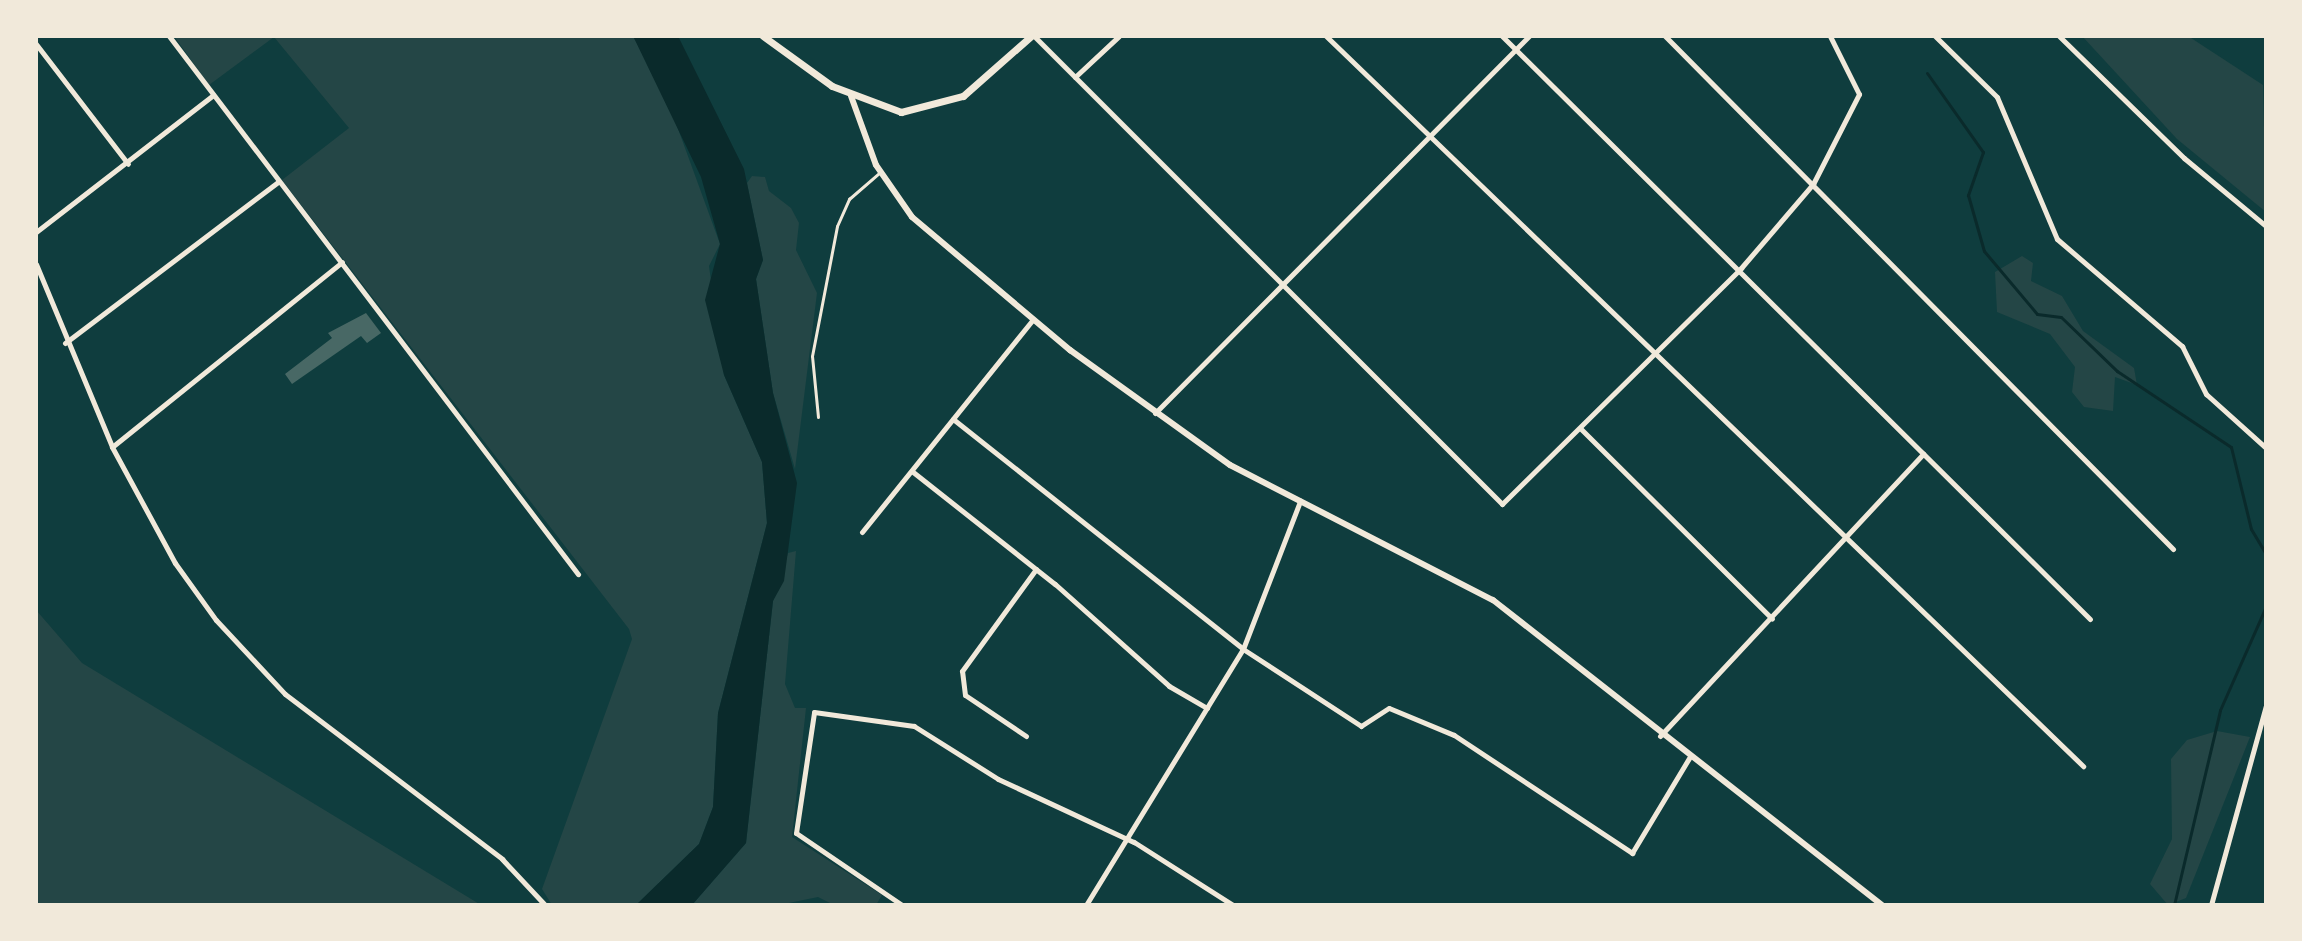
<!DOCTYPE html>
<html>
<head>
<meta charset="utf-8">
<style>
	body { margin:0 }
	#map { position:relative; width:2302px; height:941px; overflow:hidden; background:#0f3d3e; font-family:Roboto,sans-serif }
	div>[style] { position:absolute }
	[style*='--x'] { left:calc(var(--x)*1px); top:calc(var(--y)*1px); width:calc(var(--w)*1px); rotate:calc(var(--a)*1deg) }
	.green>* { inset:0; background:#244646 }
	.water>* { inset:0; background:#0a2a2b }
	.stream>* { height:3px; margin:-1.5px; padding:0 1.5px; transform-origin:1.5px; border-radius:1.5px; background:#0a2a2b }
	.building>* { inset:0; background:#486865 }
	.service>* { height:3px; margin:-1.5px; padding:0 1.5px; transform-origin:1.5px; border-radius:1.5px; background:#f1e9da }
	.minor>* { height:5px; margin:-2.5px; padding:0 2.5px; transform-origin:2.5px; border-radius:2.5px; background:#f1e9da }
	.tertiary>* { height:6px; margin:-3px; padding:0 3px; transform-origin:3px; border-radius:3px; background:#f1e9da }
	.secondary>* { height:7px; margin:-3.5px; padding:0 3.5px; transform-origin:3.5px; border-radius:3.5px; background:#f1e9da }
	span { translate:-50% -50%; white-space:nowrap; text-align:center; line-height:1.15; -webkit-text-stroke:7px #f1e9da; paint-order:stroke }
	.frame { position:absolute; inset:0; border:38px solid #f1e9da; pointer-events:none }
</style>
</head>
<body>
<div id="map">
	<div class="green">
		<i style="clip-path:polygon(174px 36px,633px 36px,665px 93px,720px 244px,709px 266px,724px 375px,762px 462px,767px 523px,718px 713px,713px 807px,699px 844px,636px 905px,552px 905px,542px 889px,632px 639px,629px 629px,282px 180px,349px 128px,274px 37px,209px 85px)"></i>
		<i style="clip-path:polygon(2082px 36px,2188px 36px,2263px 85px,2266px 212px,2177px 139px)"></i>
		<i style="clip-path:polygon(752px 176px,765px 177px,769px 191px,791px 208px,799px 223px,796px 250px,817px 293px,795px 469px,773px 393px,756px 279px,763px 260px,747px 183px)"></i>
		<i style="clip-path:polygon(2022px 256px,2033px 263px,2031px 281px,2062px 296px,2083px 331px,2134px 368px,2137px 385px,2115px 377px,2113px 411px,2084px 407px,2072px 392px,2075px 367px,2050px 334px,1997px 312px,1995px 272px)"></i>
		<i style="clip-path:polygon(796px 551px,785px 684px,795px 708px,806px 708px,792px 837px,882px 895px,876px 905px,834px 905px,818px 897px,779px 905px,692px 905px,746px 843px,773px 601px,788px 553px)"></i>
		<i style="clip-path:polygon(36px 610px,82px 663px,481px 905px,36px 905px)"></i>
		<i style="clip-path:polygon(2217px 731px,2250px 737px,2186px 898px,2168px 905px,2150px 884px,2172px 839px,2171px 759px,2187px 740px)"></i>
	</div>
	<div class="water">
		<i style="clip-path:polygon(633px 36px,678px 36px,744px 169px,763px 260px,756px 279px,773px 393px,797px 483px,784px 581px,773px 601px,746px 843px,692px 905px,636px 905px,699px 844px,713px 807px,718px 713px,767px 523px,762px 462px,724px 375px,705px 300px,720px 244px,701px 177px)"></i>
	</div>
	<div class="stream">
		<i style="--x:1927;--y:73;--w:97;--a:54.7"></i>
		<i style="--x:1983;--y:152;--w:46;--a:109.2"></i>
		<i style="--x:1968;--y:195;--w:58;--a:74.1"></i>
		<i style="--x:1984;--y:251;--w:82;--a:49.9"></i>
		<i style="--x:2037;--y:314;--w:24;--a:7"></i>
		<i style="--x:2061;--y:317;--w:78;--a:44"></i>
		<i style="--x:2117;--y:371;--w:137;--a:33.7"></i>
		<i style="--x:2231;--y:447;--w:84;--a:76.3"></i>
		<i style="--x:2251;--y:529;--w:29;--a:59"></i>
		<i style="--x:2174;--y:905;--w:200;--a:-76.7"></i>
		<i style="--x:2220;--y:710;--w:114;--a:-66.1"></i>
	</div>
	<div class="building">
		<i style="clip-path:polygon(366px 313px,381px 333px,367px 343px,361px 336px,292px 384px,285px 374px,332px 338px,328px 333px)"></i>
	</div>
	<div class="service">
		<i style="--x:818;--y:417;--w:61;--a:-95.6"></i>
		<i style="--x:812;--y:356;--w:132;--a:-79.1"></i>
		<i style="--x:837;--y:226;--w:30;--a:-66"></i>
		<i style="--x:849;--y:199;--w:40;--a:-41"></i>
	</div>
	<div class="minor">
		<i style="--x:169;--y:36;--w:676;--a:52.76"></i>
		<i style="--x:1034;--y:36;--w:662;--a:45"></i>
		<i style="--x:1502;--y:504;--w:336;--a:-44.6"></i>
		<i style="--x:1741;--y:268;--w:111;--a:-49.4"></i>
		<i style="--x:1813;--y:184;--w:101;--a:-62.9"></i>
		<i style="--x:1859;--y:94;--w:65;--a:-116.6"></i>
		<i style="--x:1326;--y:36;--w:1052;--a:43.96"></i>
		<i style="--x:1502;--y:36;--w:828;--a:44.76"></i>
		<i style="--x:1665;--y:36;--w:722;--a:45.28"></i>
		<i style="--x:1935;--y:36;--w:87;--a:44.5"></i>
		<i style="--x:1997;--y:97;--w:154;--a:67.1"></i>
		<i style="--x:2057;--y:239;--w:165;--a:40.6"></i>
		<i style="--x:2182;--y:346;--w:54;--a:63.4"></i>
		<i style="--x:2206;--y:394;--w:81;--a:42"></i>
		<i style="--x:2059;--y:36;--w:175;--a:44.3"></i>
		<i style="--x:2184;--y:158;--w:107;--a:39.7"></i>
		<i style="--x:36;--y:44;--w:151;--a:52.5"></i>
		<i style="--x:1075;--y:77;--w:60;--a:-43"></i>
		<i style="--x:36;--y:232;--w:224;--a:-37.7"></i>
		<i style="--x:36;--y:264;--w:198;--a:67.4"></i>
		<i style="--x:112;--y:447;--w:132;--a:61.5"></i>
		<i style="--x:175;--y:563;--w:70;--a:54.3"></i>
		<i style="--x:216;--y:620;--w:101;--a:47"></i>
		<i style="--x:285;--y:694;--w:273;--a:37.2"></i>
		<i style="--x:502;--y:859;--w:63;--a:46.9"></i>
		<i style="--x:65;--y:343;--w:267;--a:-37.1"></i>
		<i style="--x:1155;--y:413;--w:531;--a:-45.23"></i>
		<i style="--x:953;--y:419;--w:370;--a:38.4"></i>
		<i style="--x:1243;--y:649;--w:141;--a:33.1"></i>
		<i style="--x:1361;--y:726;--w:33;--a:-33"></i>
		<i style="--x:1389;--y:708;--w:70;--a:22.6"></i>
		<i style="--x:1454;--y:735;--w:214;--a:33.5"></i>
		<i style="--x:1632;--y:853;--w:111;--a:-59"></i>
		<i style="--x:1581;--y:429;--w:269;--a:44.8"></i>
		<i style="--x:112;--y:447;--w:295;--a:-38.8"></i>
		<i style="--x:913;--y:472;--w:181;--a:38.3"></i>
		<i style="--x:1055;--y:584;--w:153;--a:41.8"></i>
		<i style="--x:1169;--y:686;--w:44;--a:30.1"></i>
		<i style="--x:862;--y:532;--w:273;--a:-51.2"></i>
		<i style="--x:1026;--y:736;--w:73;--a:-146.1"></i>
		<i style="--x:965;--y:695;--w:24;--a:-97"></i>
		<i style="--x:962;--y:671;--w:126;--a:-54"></i>
		<i style="--x:1660;--y:736;--w:386;--a:-47"></i>
		<i style="--x:902;--y:905;--w:128;--a:-145.8"></i>
		<i style="--x:796;--y:833;--w:122;--a:-81.5"></i>
		<i style="--x:814;--y:712;--w:101;--a:8"></i>
		<i style="--x:914;--y:726;--w:99;--a:32.2"></i>
		<i style="--x:998;--y:779;--w:150;--a:24.9"></i>
		<i style="--x:1134;--y:842;--w:117;--a:32.5"></i>
		<i style="--x:1086;--y:905;--w:300;--a:-58.5"></i>
		<i style="--x:1243;--y:649;--w:159;--a:-68.9"></i>
		<i style="--x:2211;--y:905;--w:206;--a:-74.6"></i>
	</div>
	<div class="tertiary">
		<i style="--x:851;--y:96;--w:73;--a:70.1"></i>
		<i style="--x:876;--y:165;--w:63;--a:55.3"></i>
		<i style="--x:912;--y:217;--w:207;--a:40.1"></i>
		<i style="--x:1070;--y:350;--w:197;--a:35.7"></i>
		<i style="--x:1230;--y:465;--w:296;--a:27.2"></i>
		<i style="--x:1493;--y:600;--w:494;--a:38.1"></i>
	</div>
	<div class="secondary">
		<i style="--x:763;--y:36;--w:85;--a:35.9"></i>
		<i style="--x:832;--y:86;--w:74;--a:20.6"></i>
		<i style="--x:901;--y:112;--w:64;--a:-14.5"></i>
		<i style="--x:963;--y:96;--w:91;--a:-41.4"></i>
	</div>
	<div class="frame"></div>
</div>
</body>
</html>
